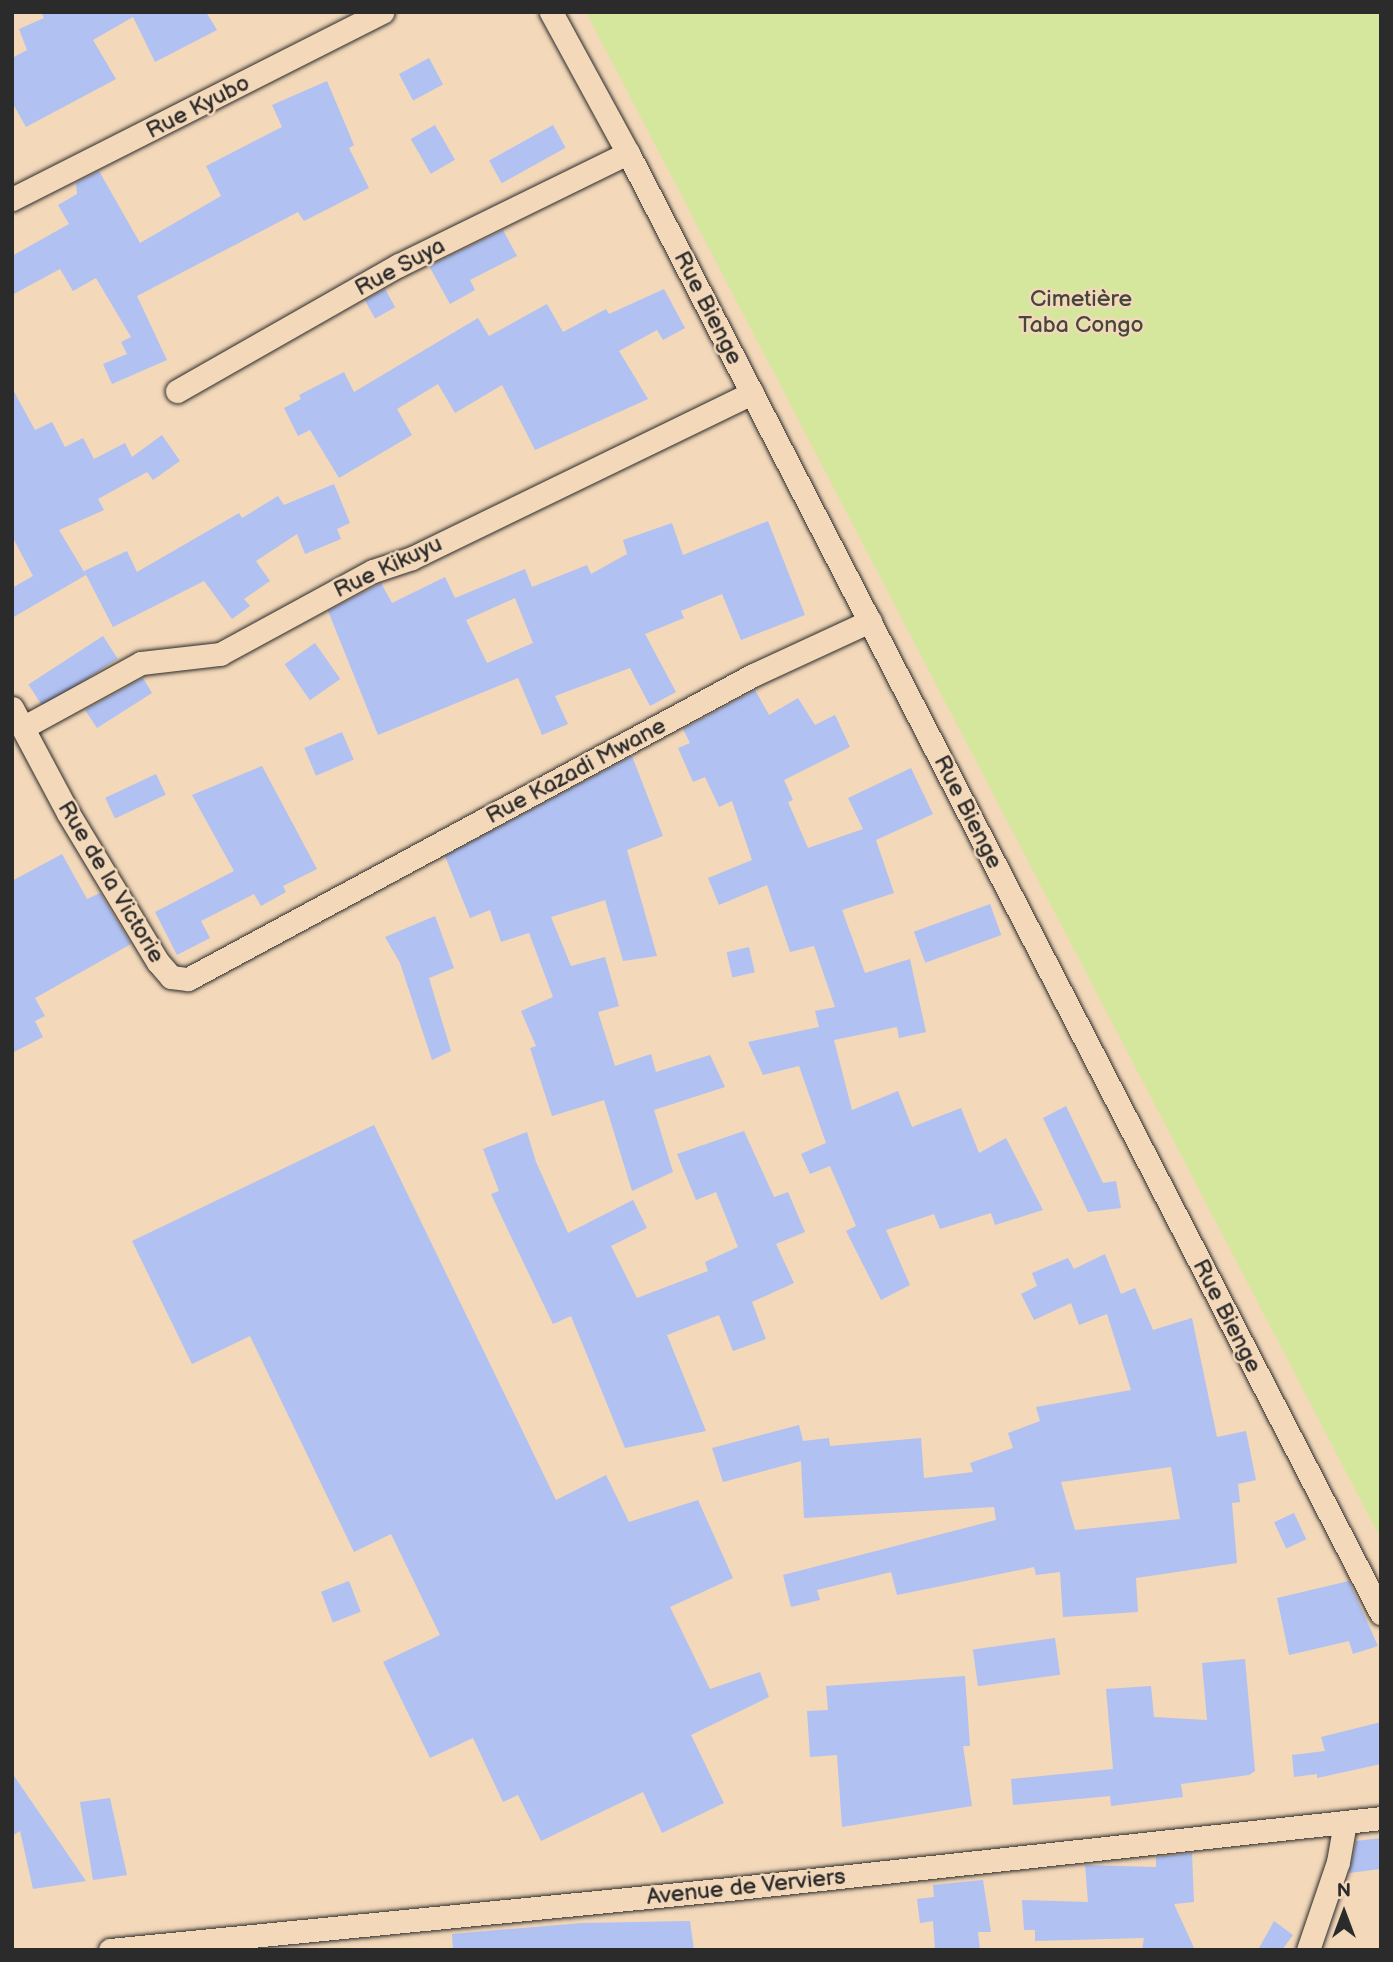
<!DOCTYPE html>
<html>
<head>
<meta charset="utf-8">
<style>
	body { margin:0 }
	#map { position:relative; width:1393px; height:1962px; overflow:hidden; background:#f3d8ba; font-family:"Balsamiq Sans",sans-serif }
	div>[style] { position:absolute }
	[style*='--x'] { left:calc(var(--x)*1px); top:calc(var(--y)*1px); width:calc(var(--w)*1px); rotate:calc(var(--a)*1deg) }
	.green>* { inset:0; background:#d4e79c }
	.building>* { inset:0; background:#b1c1f1; transform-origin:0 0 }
	.roads { filter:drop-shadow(0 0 2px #2b2b2b) drop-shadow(0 0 2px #2b2b2b) }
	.street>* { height:23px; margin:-11.5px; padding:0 11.5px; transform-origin:11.5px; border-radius:11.5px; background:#f3d8ba }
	span { translate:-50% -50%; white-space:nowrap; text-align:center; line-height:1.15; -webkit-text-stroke:5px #f3d8ba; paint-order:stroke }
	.street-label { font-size:23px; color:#2b2b2b }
	.park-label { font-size:23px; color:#44473c }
	.frame { position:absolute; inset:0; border:14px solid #2b2b2b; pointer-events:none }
	.north { position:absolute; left:1309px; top:1878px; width:70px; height:70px; -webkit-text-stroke:5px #f3d8ba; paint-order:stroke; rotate:0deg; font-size:19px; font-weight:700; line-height:28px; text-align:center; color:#2b2b2b }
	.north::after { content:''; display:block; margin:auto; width:24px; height:32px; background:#2b2b2b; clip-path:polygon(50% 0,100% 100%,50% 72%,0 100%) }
</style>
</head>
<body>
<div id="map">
	<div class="green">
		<i style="clip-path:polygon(586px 12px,1381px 12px,1381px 1539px)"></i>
	</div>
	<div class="building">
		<i style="clip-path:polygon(41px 12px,206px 12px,217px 30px,155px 62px,133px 17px,93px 40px,116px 79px,26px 127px,12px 102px,12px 58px,27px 50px,19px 29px,44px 18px)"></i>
		<i style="left:429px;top:58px;width:30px;height:34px;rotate:62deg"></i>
		<i style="clip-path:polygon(327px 81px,354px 145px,349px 148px,369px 188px,304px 221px,298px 212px,137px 296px,167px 360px,112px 384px,103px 364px,127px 354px,121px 342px,131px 337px,96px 278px,73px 291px,60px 269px,12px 295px,12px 256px,69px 224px,58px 205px,77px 194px,76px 183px,99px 171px,140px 243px,221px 196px,206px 166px,282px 127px,272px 105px)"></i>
		<i style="left:435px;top:125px;width:40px;height:28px;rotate:60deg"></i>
		<i style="left:553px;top:125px;width:26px;height:73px;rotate:61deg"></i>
		<i style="clip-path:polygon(503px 230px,517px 256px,470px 280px,475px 290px,450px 304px,429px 266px)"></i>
		<i style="left:385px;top:289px;width:21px;height:23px;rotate:61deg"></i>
		<i style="clip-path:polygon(664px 289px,685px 328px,663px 340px,657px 330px,619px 351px,648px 399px,535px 450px,502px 385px,455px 413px,438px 384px,397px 409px,412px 435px,339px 478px,310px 430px,298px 436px,284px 408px,301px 399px,299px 395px,344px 372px,354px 392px,478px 318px,489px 336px,547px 304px,563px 332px,606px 309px,609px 314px)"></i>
		<i style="clip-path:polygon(12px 388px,35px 430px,52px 422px,65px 447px,83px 438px,94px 459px,125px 443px,132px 457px,162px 435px,180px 461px,153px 480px,147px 472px,98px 499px,104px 510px,59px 530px,86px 575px,12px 618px,12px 588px,33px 576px,12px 536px)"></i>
		<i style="clip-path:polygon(334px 484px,350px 523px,337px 529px,341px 539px,305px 554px,297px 534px,256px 561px,270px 581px,244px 599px,250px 606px,232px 619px,204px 581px,113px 627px,84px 571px,127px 551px,137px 572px,239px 513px,242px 518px,278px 496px,284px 505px)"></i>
		<i style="clip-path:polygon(evenodd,768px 521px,805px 615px,741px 640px,722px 594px,681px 611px,684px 618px,645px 634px,676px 692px,650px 706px,630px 668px,555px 696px,568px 724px,542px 735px,518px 678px,378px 735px,328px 611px,381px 583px,392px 603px,445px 577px,455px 598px,525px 569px,532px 587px,587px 565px,591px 574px,627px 554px,623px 540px,672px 523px,683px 555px,768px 521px,515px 598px,533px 643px,487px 663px,466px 620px,515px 598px)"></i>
		<i style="left:103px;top:636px;width:27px;height:89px;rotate:57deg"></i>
		<i style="left:315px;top:643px;width:44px;height:37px;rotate:55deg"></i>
		<i style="clip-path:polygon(143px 678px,152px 693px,97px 728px,85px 710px)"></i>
		<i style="clip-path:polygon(755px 690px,769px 715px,798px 698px,815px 725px,835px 715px,850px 747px,784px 780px,793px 800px,788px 802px,808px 848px,863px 829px,848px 798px,911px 768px,933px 814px,876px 840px,894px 893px,842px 910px,865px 973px,910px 959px,926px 1032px,899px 1038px,897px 1027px,834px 1040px,852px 1110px,898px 1091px,912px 1127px,961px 1108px,979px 1153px,1006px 1138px,1043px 1210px,995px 1225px,991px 1213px,940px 1229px,934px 1214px,886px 1230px,910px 1285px,881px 1300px,846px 1231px,856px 1226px,830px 1166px,810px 1174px,801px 1154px,826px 1143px,799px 1066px,763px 1075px,748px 1042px,819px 1027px,815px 1011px,835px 1007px,814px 946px,790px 952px,767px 885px,719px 905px,708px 878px,752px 860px,732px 801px,719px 807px,705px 777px,693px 782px,678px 748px,690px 743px,683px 729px)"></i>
		<i style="left:342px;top:732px;width:30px;height:41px;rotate:67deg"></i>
		<i style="clip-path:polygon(632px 756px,663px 836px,627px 850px,657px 956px,623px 961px,605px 900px,551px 917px,571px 966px,605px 957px,619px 1006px,598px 1012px,615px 1066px,651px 1054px,656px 1072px,710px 1055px,725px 1087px,654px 1110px,673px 1172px,632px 1191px,604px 1100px,552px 1116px,530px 1048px,536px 1046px,521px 1011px,553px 997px,529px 933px,501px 942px,490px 910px,470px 918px,445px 856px)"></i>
		<i style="clip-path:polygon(262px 766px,317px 869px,283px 886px,286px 892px,261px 906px,254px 894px,201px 921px,210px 938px,177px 955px,155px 912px,234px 871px,192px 795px)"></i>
		<i style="left:156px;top:774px;width:23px;height:56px;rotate:65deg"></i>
		<i style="clip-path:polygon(62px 854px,87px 899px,100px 893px,131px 944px,35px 998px,45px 1016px,35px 1021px,43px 1037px,12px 1053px,12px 881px)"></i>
		<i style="left:990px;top:904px;width:33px;height:81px;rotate:70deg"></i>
		<i style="clip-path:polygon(435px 916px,454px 968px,429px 978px,451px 1051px,432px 1060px,400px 963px,385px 937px)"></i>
		<i style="left:749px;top:947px;width:26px;height:23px;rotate:77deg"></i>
		<i style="clip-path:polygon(1066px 1106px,1103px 1183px,1116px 1181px,1121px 1208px,1088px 1212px,1043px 1118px)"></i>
		<i style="clip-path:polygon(374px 1125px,556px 1500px,606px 1475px,629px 1522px,698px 1500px,733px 1578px,670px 1607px,710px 1689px,760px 1672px,769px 1697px,691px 1735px,724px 1803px,662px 1833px,643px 1792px,541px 1841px,518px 1795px,503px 1802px,473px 1738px,430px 1758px,383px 1662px,440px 1635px,391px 1534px,354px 1552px,250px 1336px,192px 1364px,132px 1241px)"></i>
		<i style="clip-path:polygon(744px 1131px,774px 1197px,788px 1192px,805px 1232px,776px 1244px,794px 1283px,752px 1302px,766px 1339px,733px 1351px,719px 1315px,667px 1335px,706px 1431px,625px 1448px,571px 1316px,553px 1324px,504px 1222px,491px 1194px,499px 1191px,483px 1149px,527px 1132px,536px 1162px,568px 1233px,633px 1200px,647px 1228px,611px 1246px,637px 1298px,708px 1271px,705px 1262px,738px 1247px,716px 1192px,696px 1200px,677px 1154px)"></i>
		<i style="clip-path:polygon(evenodd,1105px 1254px,1121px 1294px,1135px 1288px,1153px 1330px,1192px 1318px,1217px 1437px,1246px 1431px,1256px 1480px,1238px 1484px,1240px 1502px,1232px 1503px,1237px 1563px,1136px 1578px,1138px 1612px,1063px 1617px,1060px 1572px,1036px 1575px,1034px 1567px,897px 1595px,891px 1572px,817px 1590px,820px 1600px,791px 1607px,783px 1575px,996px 1520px,994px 1507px,804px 1518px,801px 1461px,723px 1482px,712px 1448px,799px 1425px,803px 1441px,829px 1438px,830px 1446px,921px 1438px,924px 1478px,973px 1472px,970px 1463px,1013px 1448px,1008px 1433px,1040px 1421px,1036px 1407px,1131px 1390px,1107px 1314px,1079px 1325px,1071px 1303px,1034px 1320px,1021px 1294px,1037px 1286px,1032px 1273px,1068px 1258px,1074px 1269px,1105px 1254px,1171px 1467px,1180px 1519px,1075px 1530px,1061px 1482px,1171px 1467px)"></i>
		<i style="left:1294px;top:1513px;width:29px;height:22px;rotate:65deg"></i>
		<i style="left:349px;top:1581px;width:33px;height:30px;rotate:69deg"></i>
		<i style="clip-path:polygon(1349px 1581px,1378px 1646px,1353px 1654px,1349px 1641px,1289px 1655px,1277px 1598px)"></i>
		<i style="left:1055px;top:1638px;width:37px;height:83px;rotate:82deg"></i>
		<i style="clip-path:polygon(1245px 1659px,1255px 1771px,1249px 1775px,1181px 1784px,1183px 1797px,1111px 1806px,1110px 1796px,1013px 1805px,1011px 1779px,1113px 1769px,1106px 1689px,1151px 1686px,1154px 1717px,1207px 1720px,1202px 1663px)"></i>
		<i style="clip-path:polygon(965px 1676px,970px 1746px,963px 1746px,972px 1806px,842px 1827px,837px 1755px,810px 1757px,807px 1711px,828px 1710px,826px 1686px)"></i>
		<i style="clip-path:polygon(1381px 1722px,1381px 1764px,1317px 1778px,1317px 1774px,1294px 1777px,1292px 1755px,1325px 1751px,1321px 1737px)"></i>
		<i style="clip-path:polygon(12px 1773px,86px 1881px,33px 1889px,20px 1831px,12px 1836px)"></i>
		<i style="clip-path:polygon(110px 1798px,127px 1875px,93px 1880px,80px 1802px)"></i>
		<i style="clip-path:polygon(1381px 1838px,1381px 1869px,1349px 1873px,1356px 1841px)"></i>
		<i style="clip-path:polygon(1192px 1853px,1194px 1902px,1174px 1904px,1195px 1950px,1142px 1950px,1144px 1938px,1035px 1941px,1035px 1930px,1024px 1930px,1022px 1900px,1088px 1902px,1085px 1865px,1156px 1867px,1156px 1857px)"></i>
		<i style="clip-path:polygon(983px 1880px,991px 1932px,978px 1932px,980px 1950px,935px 1950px,933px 1921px,920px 1923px,917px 1899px,934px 1897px,933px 1885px)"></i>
		<i style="clip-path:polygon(690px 1921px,694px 1950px,453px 1950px,452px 1934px,582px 1923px)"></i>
		<i style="clip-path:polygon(1274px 1921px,1293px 1935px,1282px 1950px,1258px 1950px)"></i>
	</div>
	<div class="roads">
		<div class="street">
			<i style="--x:551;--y:12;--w:161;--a:61.4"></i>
			<i style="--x:628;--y:153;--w:1643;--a:62.72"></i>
			<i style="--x:12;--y:199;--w:415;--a:-26.8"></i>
			<i style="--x:177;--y:391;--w:255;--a:-29.6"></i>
			<i style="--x:399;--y:265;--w:255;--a:-26.1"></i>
			<i style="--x:12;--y:708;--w:119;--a:61.9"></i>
			<i style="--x:68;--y:813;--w:174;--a:58.9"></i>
			<i style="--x:158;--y:962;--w:20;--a:49"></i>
			<i style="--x:171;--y:977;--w:17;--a:7"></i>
			<i style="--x:188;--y:979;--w:642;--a:-28.28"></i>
			<i style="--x:753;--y:675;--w:129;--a:-24.8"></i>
			<i style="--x:24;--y:727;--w:133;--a:-28.7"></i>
			<i style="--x:141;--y:663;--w:80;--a:-6.5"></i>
			<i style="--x:220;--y:654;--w:174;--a:-28.5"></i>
			<i style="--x:373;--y:571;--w:41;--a:-18.4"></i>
			<i style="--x:412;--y:558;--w:378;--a:-25.9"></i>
			<i style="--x:110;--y:1950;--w:622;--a:-5.63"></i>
			<i style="--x:729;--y:1889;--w:656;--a:-6.21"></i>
			<i style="--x:1308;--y:1950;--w:93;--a:-71.2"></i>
			<i style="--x:1338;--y:1862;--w:40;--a:-80"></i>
		</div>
	</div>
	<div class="street-label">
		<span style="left:198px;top:107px;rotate:-27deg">Rue Kyubo</span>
		<span style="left:400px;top:267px;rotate:-28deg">Rue Suya</span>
		<span style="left:708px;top:308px;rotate:63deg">Rue Bienge</span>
		<span style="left:388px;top:567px;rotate:-25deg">Rue Kikuyu</span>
		<span style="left:576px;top:771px;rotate:-28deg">Rue Kazadi Mwane</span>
		<span style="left:968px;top:812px;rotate:63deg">Rue Bienge</span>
		<span style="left:111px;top:882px;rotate:59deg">Rue de la Victorie</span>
		<span style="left:1227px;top:1316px;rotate:63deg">Rue Bienge</span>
		<span style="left:746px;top:1887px;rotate:-6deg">Avenue de Verviers</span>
	</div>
	<div class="park-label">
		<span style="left:1081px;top:312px">Cimetière<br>Taba Congo</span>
	</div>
	<div class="frame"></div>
	<div class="north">N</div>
</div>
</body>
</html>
